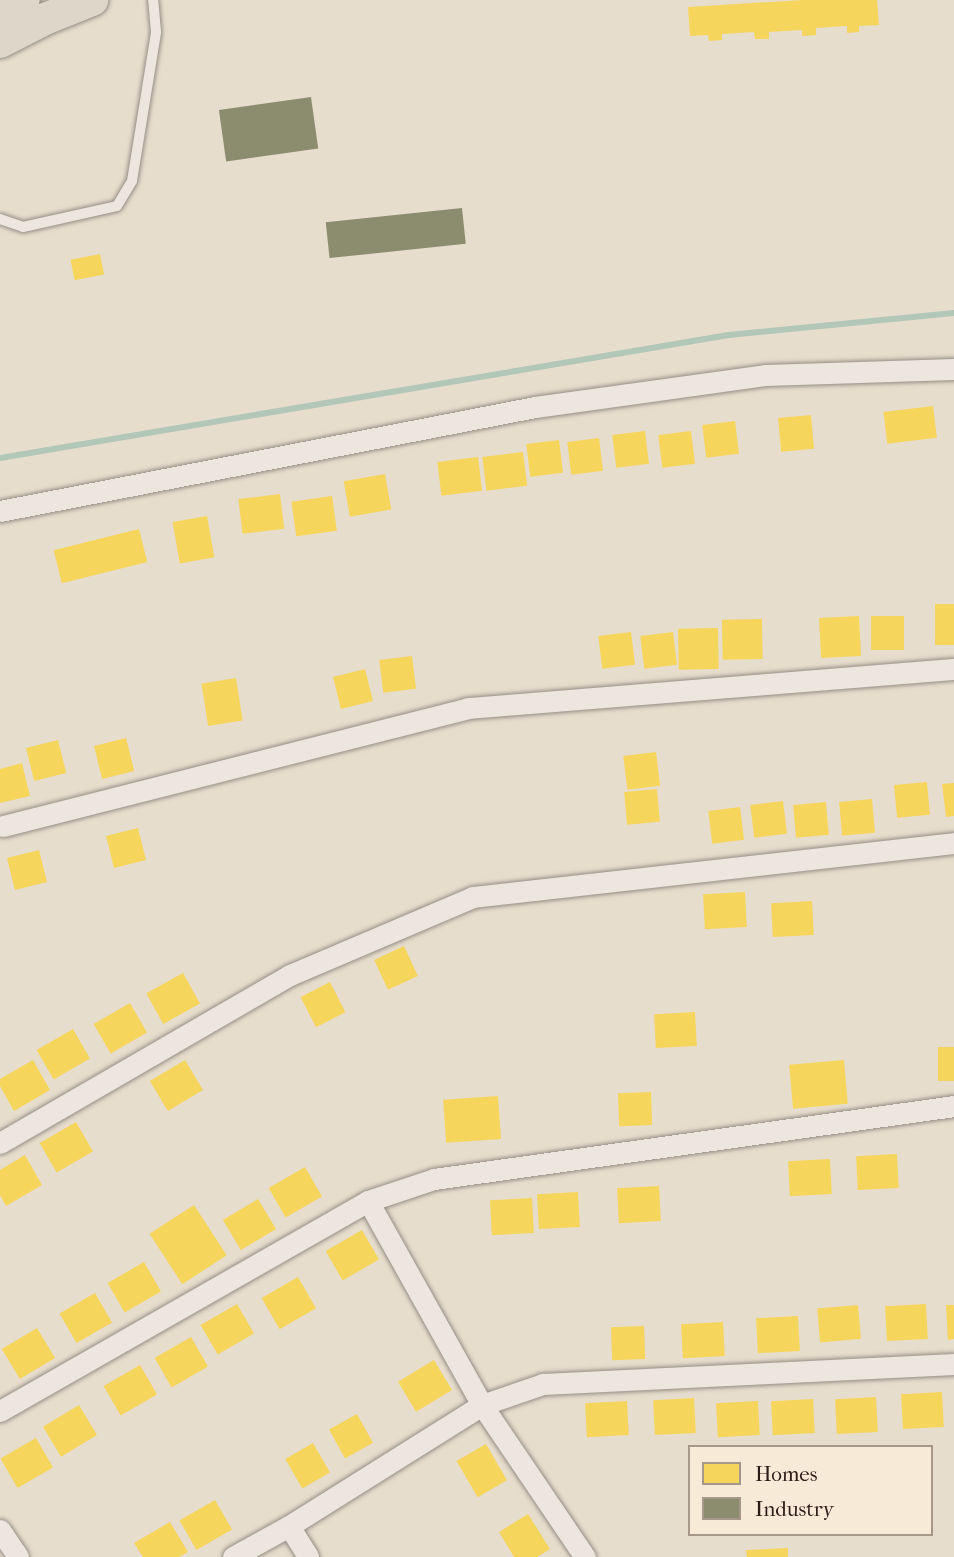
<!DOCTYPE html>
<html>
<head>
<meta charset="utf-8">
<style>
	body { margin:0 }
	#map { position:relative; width:954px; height:1557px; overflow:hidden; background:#e7ddcd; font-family:"IM FELL French Canon",serif }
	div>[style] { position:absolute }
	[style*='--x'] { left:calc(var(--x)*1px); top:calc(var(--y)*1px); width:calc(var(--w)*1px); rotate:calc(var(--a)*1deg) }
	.homes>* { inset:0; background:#f6d55c; transform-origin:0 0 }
	.industry>* { inset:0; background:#8c8c6e; transform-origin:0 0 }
	.stream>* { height:6px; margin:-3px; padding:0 3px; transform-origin:3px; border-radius:3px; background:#b2c7b7 }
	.roads { filter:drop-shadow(0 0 2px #968e85) drop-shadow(0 0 2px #968e85) }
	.lane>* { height:10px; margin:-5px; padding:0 5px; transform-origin:5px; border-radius:5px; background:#ece6de }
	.street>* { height:21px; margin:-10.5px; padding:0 10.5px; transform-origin:10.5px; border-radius:10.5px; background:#ece6de }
	.primary>* { height:32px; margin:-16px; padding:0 16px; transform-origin:16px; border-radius:16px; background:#ded6c9 }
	span { translate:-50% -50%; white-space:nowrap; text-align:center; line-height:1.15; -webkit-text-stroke:7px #f7ead7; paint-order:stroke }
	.legend { position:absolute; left:688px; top:1445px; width:245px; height:91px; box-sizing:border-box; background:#f7ead7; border:2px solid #a69789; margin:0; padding:9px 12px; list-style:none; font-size:21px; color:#2d1b15 }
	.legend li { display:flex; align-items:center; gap:14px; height:35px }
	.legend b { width:35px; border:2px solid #a69789 }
</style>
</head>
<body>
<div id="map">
	<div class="homes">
		<i style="clip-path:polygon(803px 0,877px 0,879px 25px,859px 26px,859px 32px,847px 33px,847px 26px,816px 28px,816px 35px,802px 36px,802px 30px,769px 32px,769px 39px,755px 39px,754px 32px,722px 34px,722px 40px,709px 41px,708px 35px,690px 36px,688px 7px)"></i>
		<i style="left:100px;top:254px;width:21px;height:30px;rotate:79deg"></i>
		<i style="left:933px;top:406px;width:32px;height:50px;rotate:83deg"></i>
		<i style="left:811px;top:415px;width:34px;height:33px;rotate:85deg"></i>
		<i style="left:735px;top:421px;width:33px;height:33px;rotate:83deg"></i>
		<i style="left:645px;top:431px;width:33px;height:33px;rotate:83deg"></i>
		<i style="left:691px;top:431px;width:33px;height:33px;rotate:83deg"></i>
		<i style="left:599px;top:438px;width:33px;height:32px;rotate:83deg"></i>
		<i style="left:559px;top:440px;width:33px;height:33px;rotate:83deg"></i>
		<i style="left:523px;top:452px;width:34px;height:41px;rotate:83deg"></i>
		<i style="left:478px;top:457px;width:34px;height:41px;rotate:83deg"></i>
		<i style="left:385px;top:474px;width:36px;height:42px;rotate:80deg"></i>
		<i style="left:280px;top:494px;width:35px;height:42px;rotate:83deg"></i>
		<i style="left:332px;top:496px;width:35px;height:41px;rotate:82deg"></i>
		<i style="left:207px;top:516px;width:42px;height:35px;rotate:80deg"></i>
		<i style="left:139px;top:529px;width:34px;height:88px;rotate:76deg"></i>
		<i style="left:935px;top:604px;width:19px;height:41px"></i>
		<i style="left:859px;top:616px;width:40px;height:40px;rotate:87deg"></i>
		<i style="left:871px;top:616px;width:33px;height:34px"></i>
		<i style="left:762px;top:619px;width:40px;height:40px;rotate:89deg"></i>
		<i style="left:718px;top:628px;width:41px;height:40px;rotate:89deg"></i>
		<i style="left:631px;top:632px;width:33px;height:33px;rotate:83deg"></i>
		<i style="left:673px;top:632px;width:33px;height:33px;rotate:83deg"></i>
		<i style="left:412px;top:656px;width:33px;height:33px;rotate:83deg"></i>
		<i style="left:365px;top:669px;width:33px;height:33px;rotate:76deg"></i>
		<i style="left:236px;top:678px;width:43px;height:35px;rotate:81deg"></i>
		<i style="left:126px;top:738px;width:34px;height:33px;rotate:76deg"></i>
		<i style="left:58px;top:740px;width:34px;height:33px;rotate:76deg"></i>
		<i style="left:656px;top:752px;width:34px;height:33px;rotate:83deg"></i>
		<i style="clip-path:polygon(22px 763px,30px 796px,0 803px,0 769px)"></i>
		<i style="left:927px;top:782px;width:33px;height:33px;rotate:85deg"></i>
		<i style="clip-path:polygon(954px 783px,954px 816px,946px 817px,942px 784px)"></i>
		<i style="left:657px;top:789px;width:33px;height:33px;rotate:85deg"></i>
		<i style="left:872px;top:799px;width:34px;height:33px;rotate:85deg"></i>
		<i style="left:783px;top:801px;width:33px;height:33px;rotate:83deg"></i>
		<i style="left:826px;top:802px;width:33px;height:33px;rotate:85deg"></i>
		<i style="left:740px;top:807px;width:33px;height:32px;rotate:83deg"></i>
		<i style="left:138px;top:828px;width:33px;height:33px;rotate:76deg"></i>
		<i style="left:39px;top:850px;width:33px;height:33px;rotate:76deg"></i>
		<i style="left:745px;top:892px;width:35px;height:42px;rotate:87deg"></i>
		<i style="left:812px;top:901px;width:34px;height:41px;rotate:87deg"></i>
		<i style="left:404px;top:946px;width:33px;height:33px;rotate:65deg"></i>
		<i style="left:183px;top:973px;width:35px;height:42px;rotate:61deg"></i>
		<i style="left:330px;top:982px;width:34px;height:33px;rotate:63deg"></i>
		<i style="left:130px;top:1003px;width:34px;height:42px;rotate:60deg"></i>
		<i style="left:695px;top:1012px;width:34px;height:41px;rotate:87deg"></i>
		<i style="left:73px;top:1029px;width:34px;height:42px;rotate:60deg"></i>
		<i style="left:954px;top:1047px;width:34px;height:16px;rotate:90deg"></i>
		<i style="clip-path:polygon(33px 1060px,50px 1090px,14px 1111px,0 1086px,0 1079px)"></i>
		<i style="left:185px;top:1060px;width:35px;height:41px;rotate:59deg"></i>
		<i style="left:844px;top:1060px;width:44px;height:55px;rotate:85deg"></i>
		<i style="left:651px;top:1092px;width:33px;height:33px;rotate:88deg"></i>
		<i style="left:498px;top:1096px;width:43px;height:55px;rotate:86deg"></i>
		<i style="left:76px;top:1122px;width:34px;height:42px;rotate:60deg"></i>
		<i style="left:897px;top:1154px;width:34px;height:41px;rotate:87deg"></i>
		<i style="clip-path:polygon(25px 1155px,42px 1185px,6px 1206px,0 1195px,0 1170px)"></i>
		<i style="left:830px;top:1159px;width:35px;height:42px;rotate:87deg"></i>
		<i style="left:305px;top:1167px;width:34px;height:42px;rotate:60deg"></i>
		<i style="left:659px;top:1186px;width:35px;height:42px;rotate:87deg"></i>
		<i style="left:578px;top:1192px;width:35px;height:41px;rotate:87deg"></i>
		<i style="left:532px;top:1198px;width:35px;height:42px;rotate:87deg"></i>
		<i style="left:258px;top:1199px;width:35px;height:41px;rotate:59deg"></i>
		<i style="left:194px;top:1205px;width:60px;height:53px;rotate:57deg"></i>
		<i style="left:362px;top:1230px;width:34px;height:42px;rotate:60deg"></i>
		<i style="left:144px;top:1262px;width:34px;height:42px;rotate:60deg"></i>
		<i style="left:298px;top:1277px;width:36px;height:42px;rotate:60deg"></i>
		<i style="left:95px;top:1293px;width:34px;height:41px;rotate:60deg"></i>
		<i style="left:237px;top:1304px;width:34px;height:42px;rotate:60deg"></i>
		<i style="left:926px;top:1304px;width:35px;height:41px;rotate:87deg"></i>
		<i style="left:858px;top:1305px;width:34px;height:41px;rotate:85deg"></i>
		<i style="clip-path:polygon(946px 1305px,954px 1305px,954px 1339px,948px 1340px)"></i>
		<i style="left:798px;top:1316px;width:35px;height:42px;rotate:87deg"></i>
		<i style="left:723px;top:1322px;width:34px;height:42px;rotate:87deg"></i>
		<i style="left:644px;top:1326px;width:33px;height:33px;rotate:88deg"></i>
		<i style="left:37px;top:1328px;width:35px;height:41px;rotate:59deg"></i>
		<i style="left:191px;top:1337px;width:34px;height:42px;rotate:60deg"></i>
		<i style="left:434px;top:1360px;width:35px;height:42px;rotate:59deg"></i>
		<i style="left:140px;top:1365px;width:34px;height:42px;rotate:60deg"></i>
		<i style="left:942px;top:1392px;width:35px;height:41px;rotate:87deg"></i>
		<i style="left:876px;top:1397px;width:35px;height:41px;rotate:87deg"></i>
		<i style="left:694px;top:1398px;width:35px;height:41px;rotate:87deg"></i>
		<i style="left:813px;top:1399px;width:34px;height:42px;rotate:87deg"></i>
		<i style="left:627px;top:1401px;width:34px;height:42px;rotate:87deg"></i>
		<i style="left:758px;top:1401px;width:34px;height:42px;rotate:87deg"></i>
		<i style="left:79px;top:1405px;width:35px;height:42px;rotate:59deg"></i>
		<i style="left:357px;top:1414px;width:33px;height:32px;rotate:61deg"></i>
		<i style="left:36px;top:1438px;width:34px;height:41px;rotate:60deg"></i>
		<i style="left:313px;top:1443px;width:34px;height:32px;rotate:60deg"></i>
		<i style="left:486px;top:1444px;width:42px;height:34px;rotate:60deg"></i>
		<i style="left:215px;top:1500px;width:34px;height:41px;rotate:60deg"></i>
		<i style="clip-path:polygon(528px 1514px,550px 1549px,537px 1557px,514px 1557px,499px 1532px)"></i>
		<i style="clip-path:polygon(170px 1522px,188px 1552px,179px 1557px,143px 1557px,134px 1543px)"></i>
		<i style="clip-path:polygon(788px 1548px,788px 1557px,747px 1557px,746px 1550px)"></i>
	</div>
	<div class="industry">
		<i style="left:311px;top:97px;width:52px;height:93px;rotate:82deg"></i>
		<i style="left:462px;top:208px;width:36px;height:137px;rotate:84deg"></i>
	</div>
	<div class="stream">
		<i style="--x:0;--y:458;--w:739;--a:-9.58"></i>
		<i style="--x:729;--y:335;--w:226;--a:-5.6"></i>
	</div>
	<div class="roads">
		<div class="lane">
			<i style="--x:0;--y:219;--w:24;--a:19"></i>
			<i style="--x:23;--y:227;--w:96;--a:-12.6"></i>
			<i style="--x:117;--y:206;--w:29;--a:-59"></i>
			<i style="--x:132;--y:181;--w:151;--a:-80.8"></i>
			<i style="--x:156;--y:32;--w:32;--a:-95"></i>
		</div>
		<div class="street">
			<i style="--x:0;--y:511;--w:545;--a:-11"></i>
			<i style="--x:535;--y:407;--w:232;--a:-7.9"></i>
			<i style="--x:765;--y:375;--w:189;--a:-1.8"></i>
			<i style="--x:3;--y:826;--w:480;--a:-14.2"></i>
			<i style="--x:468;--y:708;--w:488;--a:-4.6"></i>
			<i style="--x:0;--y:1143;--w:335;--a:-30.1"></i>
			<i style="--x:290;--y:975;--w:199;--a:-23.1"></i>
			<i style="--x:473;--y:897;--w:484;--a:-6.4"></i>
			<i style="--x:368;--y:1201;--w:234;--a:60.8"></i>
			<i style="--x:482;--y:1405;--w:184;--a:55.9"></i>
			<i style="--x:0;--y:1411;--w:424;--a:-29.7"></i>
			<i style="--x:368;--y:1201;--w:70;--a:-18.4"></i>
			<i style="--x:434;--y:1179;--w:525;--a:-7.99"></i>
			<i style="--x:289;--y:1526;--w:36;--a:58"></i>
			<i style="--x:0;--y:1530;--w:32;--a:56"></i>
			<i style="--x:233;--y:1557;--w:64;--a:-29"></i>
			<i style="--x:289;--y:1526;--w:228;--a:-32.1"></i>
			<i style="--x:482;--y:1405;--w:65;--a:-19"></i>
			<i style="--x:543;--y:1384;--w:411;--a:-2.8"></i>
		</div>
		<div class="primary">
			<i style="--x:0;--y:11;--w:26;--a:-25"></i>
			<i style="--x:0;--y:42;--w:51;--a:-27.1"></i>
			<i style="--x:45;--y:19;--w:51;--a:-22"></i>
		</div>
	</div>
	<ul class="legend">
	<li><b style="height:19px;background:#f6d55c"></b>Homes</li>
	<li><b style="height:19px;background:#8c8c6e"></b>Industry</li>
	</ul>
</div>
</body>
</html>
